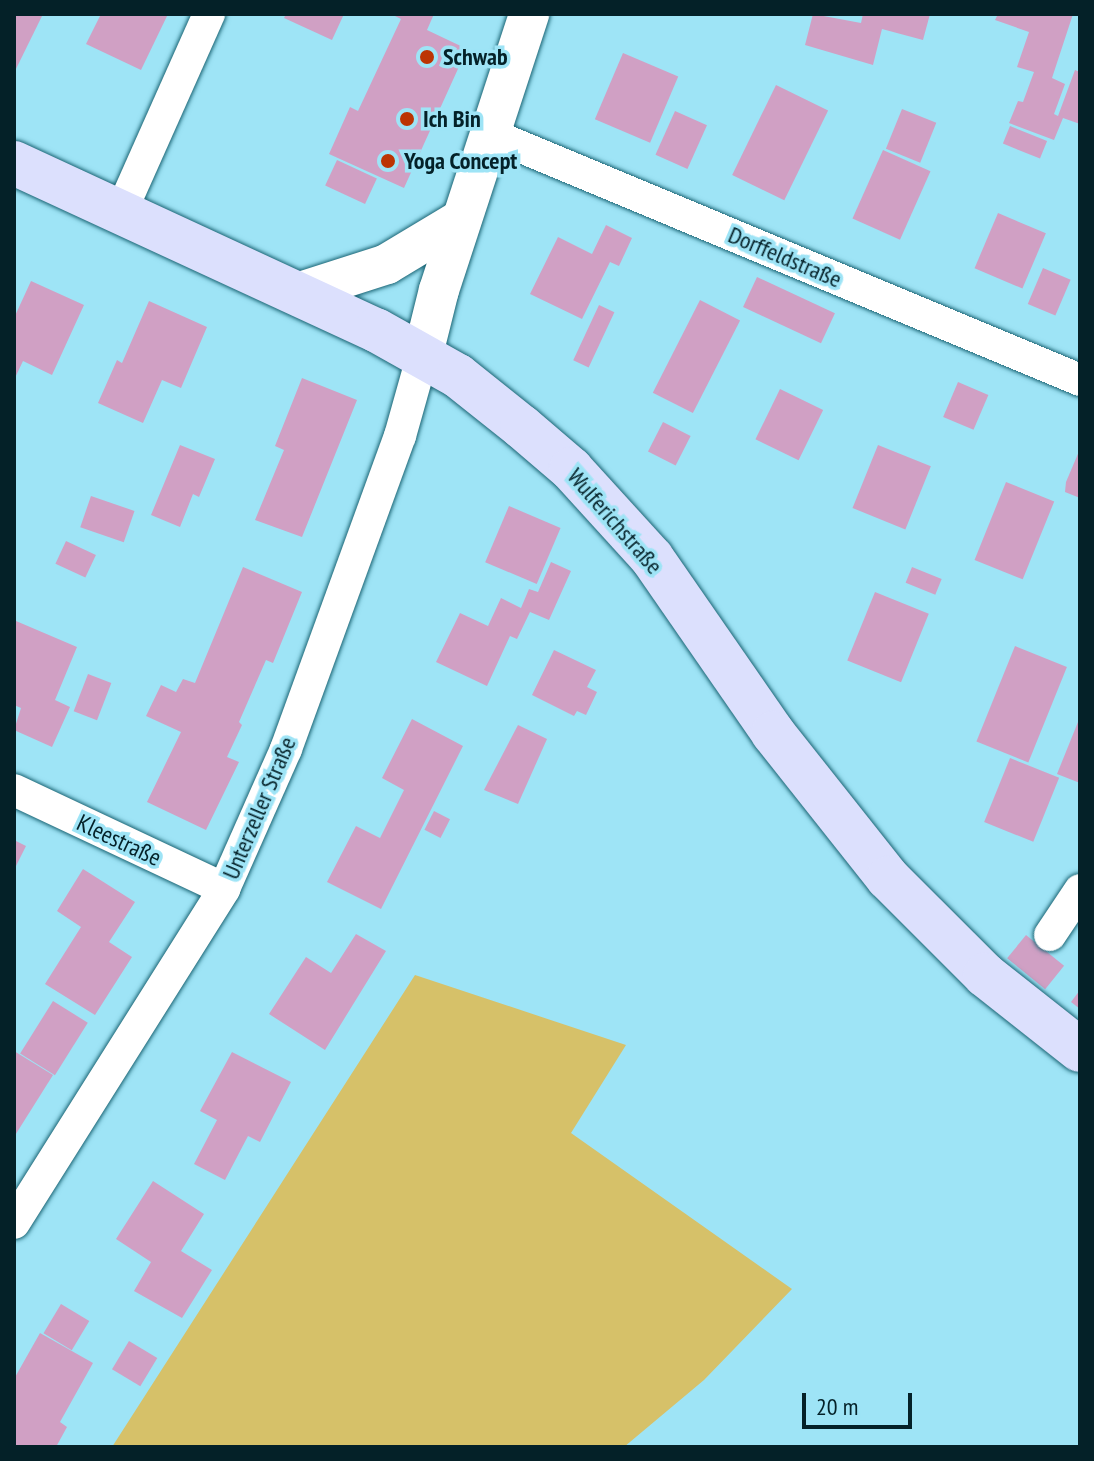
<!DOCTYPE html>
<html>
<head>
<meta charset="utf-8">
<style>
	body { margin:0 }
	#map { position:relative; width:1094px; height:1461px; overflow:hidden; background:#9ee4f6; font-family:"PT Sans Narrow",sans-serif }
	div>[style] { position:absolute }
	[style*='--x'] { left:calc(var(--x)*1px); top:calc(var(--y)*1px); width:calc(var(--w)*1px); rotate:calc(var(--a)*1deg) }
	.green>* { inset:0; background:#d6c169 }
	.building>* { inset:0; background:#d0a0c4; transform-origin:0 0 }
	.roads { filter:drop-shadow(0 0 2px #1a6474) drop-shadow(0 0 2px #1a6474) }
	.minor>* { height:32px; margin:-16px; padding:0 16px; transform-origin:16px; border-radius:16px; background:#fff }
	.tertiary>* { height:40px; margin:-20px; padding:0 20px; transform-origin:20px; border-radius:20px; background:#fff }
	.secondary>* { height:44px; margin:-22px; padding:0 22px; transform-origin:22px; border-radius:22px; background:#dce0fd }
	.dots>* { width:22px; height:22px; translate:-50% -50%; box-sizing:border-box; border:4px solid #9ee4f6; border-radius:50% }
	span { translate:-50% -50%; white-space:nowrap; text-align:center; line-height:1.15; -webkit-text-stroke:7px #9ee4f6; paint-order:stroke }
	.poi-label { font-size:24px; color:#042128; font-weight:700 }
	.left { translate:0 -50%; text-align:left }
	.street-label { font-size:24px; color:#042128 }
	.frame { position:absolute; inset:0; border:16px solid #042128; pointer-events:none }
	.scale { position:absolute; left:802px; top:1393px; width:110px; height:36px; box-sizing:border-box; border:4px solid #042128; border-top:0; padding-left:10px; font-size:24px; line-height:28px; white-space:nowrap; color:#042128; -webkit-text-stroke:6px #9ee4f6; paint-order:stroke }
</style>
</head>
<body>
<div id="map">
	<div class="green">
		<i style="clip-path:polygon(415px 975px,626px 1045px,571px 1133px,792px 1289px,704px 1380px,624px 1447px,112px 1447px)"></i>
	</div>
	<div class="building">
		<i style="clip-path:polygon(14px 14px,43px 14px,14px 73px)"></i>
		<i style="clip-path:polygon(101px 14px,168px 14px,141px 70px,86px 44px)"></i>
		<i style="clip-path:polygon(286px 14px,344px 14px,332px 40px,284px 18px)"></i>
		<i style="clip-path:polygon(391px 14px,434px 14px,427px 30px,467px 49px,404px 188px,329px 154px,350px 107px,358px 111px,401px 19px)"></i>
		<i style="clip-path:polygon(813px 14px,861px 23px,863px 14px,930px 14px,923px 40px,882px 29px,873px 65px,805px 45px)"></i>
		<i style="clip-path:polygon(998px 14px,1073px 14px,1052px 78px,1065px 84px,1054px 114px,1058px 116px,1075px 70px,1080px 72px,1080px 124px,1063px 118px,1054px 140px,1009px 123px,1018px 101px,1023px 102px,1034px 72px,1017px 67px,1029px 32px,995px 20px)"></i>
		<i style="left:623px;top:53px;width:60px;height:72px;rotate:23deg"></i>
		<i style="left:776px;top:85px;width:58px;height:100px;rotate:26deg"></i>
		<i style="left:902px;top:109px;width:37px;height:43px;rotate:22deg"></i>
		<i style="left:675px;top:111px;width:35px;height:48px;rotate:24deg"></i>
		<i style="left:1010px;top:126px;width:40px;height:19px;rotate:22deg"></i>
		<i style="left:883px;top:150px;width:52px;height:75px;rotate:24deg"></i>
		<i style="left:337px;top:160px;width:44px;height:28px;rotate:25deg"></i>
		<i style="left:998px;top:213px;width:52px;height:60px;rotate:23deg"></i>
		<i style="clip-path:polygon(606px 225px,632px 238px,619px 266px,610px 262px,582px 319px,530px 294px,558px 237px,592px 254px)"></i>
		<i style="left:1043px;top:268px;width:30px;height:39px;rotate:23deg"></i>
		<i style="left:757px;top:277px;width:86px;height:33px;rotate:25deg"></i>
		<i style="clip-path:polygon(31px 281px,84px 305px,52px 375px,23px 361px,14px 380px,14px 318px)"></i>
		<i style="left:700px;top:300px;width:45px;height:104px;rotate:27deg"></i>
		<i style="clip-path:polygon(149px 301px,207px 327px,181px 388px,162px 380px,143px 423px,98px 403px,117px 360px,122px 363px)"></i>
		<i style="left:599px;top:305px;width:17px;height:61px;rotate:25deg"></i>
		<i style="clip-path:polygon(302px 378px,357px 400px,302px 537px,255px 520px,284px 450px,275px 446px)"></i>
		<i style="left:958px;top:382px;width:33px;height:38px;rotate:23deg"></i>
		<i style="left:780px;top:389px;width:48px;height:56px;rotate:26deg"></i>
		<i style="left:663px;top:422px;width:31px;height:33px;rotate:27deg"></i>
		<i style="clip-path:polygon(180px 445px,215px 459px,199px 497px,193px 494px,180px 527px,151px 515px)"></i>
		<i style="left:878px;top:445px;width:57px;height:68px;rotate:22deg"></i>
		<i style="clip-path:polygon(1080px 449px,1080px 498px,1065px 492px,1066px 482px)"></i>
		<i style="left:1006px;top:482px;width:52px;height:84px;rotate:22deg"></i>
		<i style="left:91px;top:496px;width:46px;height:33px;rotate:19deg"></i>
		<i style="left:509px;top:506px;width:56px;height:61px;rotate:23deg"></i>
		<i style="left:66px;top:541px;width:33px;height:25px;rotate:25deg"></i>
		<i style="clip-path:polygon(551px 562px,571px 571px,549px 620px,530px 612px,517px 639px,510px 636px,487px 686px,436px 662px,460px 613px,488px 626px,501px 598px,521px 608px,529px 589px,538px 592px)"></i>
		<i style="clip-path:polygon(243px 567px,302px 592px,273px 663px,266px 660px,239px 722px,242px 725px,227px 757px,239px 762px,206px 830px,147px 802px,181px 732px,146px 716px,161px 685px,176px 692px,183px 679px,195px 683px)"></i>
		<i style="left:912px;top:567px;width:32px;height:17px;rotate:22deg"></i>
		<i style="left:875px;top:592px;width:58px;height:74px;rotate:22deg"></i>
		<i style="clip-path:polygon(16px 621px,77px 647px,55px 700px,70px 707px,52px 747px,14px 730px,21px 708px,14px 705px)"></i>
		<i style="left:1015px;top:646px;width:56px;height:103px;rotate:22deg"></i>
		<i style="clip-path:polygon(554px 650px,596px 670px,587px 687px,597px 692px,586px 715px,577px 711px,574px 716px,532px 695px)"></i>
		<i style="left:88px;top:674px;width:25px;height:40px;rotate:21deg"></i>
		<i style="clip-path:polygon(1080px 717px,1080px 783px,1057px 774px)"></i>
		<i style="clip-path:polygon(412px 719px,463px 746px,381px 909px,327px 882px,356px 826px,380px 838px,404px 790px,382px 778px)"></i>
		<i style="clip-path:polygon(518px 725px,547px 739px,518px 804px,484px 790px)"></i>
		<i style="left:1010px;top:758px;width:53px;height:69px;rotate:22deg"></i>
		<i style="left:434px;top:811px;width:18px;height:21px;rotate:27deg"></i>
		<i style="clip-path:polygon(14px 840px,26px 846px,14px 870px)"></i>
		<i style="clip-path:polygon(83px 869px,135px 902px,109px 942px,132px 957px,95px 1015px,45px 984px,81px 927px,57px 911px)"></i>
		<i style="clip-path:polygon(356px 934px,386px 951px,325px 1050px,269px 1014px,306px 957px,331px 973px)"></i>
		<i style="left:1026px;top:935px;width:49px;height:30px;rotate:39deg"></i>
		<i style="clip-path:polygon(1080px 990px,1080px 1009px,1071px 1002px)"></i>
		<i style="left:53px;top:1001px;width:41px;height:62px;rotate:32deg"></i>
		<i style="clip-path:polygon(14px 1051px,53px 1075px,14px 1137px)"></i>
		<i style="clip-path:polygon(232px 1052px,291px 1082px,260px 1142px,248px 1136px,225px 1180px,194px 1164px,217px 1120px,200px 1111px)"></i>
		<i style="clip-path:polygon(153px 1181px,204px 1214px,181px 1251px,212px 1270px,182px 1318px,134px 1291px,151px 1262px,116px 1239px)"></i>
		<i style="left:61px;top:1304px;width:33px;height:34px;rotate:31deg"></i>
		<i style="clip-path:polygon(40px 1333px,93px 1363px,60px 1422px,67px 1427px,56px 1447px,14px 1447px,14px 1379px)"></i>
		<i style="left:129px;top:1341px;width:33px;height:33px;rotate:31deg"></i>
	</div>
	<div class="roads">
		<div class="minor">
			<i style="--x:490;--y:134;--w:639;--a:22.63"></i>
			<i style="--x:120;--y:214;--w:219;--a:-66"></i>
			<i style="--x:14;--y:790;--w:232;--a:25.2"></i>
			<i style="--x:1050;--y:935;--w:54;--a:-56.3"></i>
			<i style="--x:14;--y:1223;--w:395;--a:-57.8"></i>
			<i style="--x:224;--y:889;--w:153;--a:-66.1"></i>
			<i style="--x:286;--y:749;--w:333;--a:-70"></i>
			<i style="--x:400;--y:436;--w:85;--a:-74.3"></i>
		</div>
		<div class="tertiary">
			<i style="--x:300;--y:292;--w:91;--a:-17.8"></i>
			<i style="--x:387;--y:264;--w:87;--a:-31"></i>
			<i style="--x:423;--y:354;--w:66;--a:-76"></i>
			<i style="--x:439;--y:290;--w:290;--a:-71.9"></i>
		</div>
		<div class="secondary">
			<i style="--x:14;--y:163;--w:399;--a:24.8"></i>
			<i style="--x:376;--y:330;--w:94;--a:29.3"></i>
			<i style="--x:458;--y:376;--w:82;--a:38.6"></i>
			<i style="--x:522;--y:427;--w:65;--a:40.6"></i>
			<i style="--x:571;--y:469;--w:120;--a:47.7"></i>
			<i style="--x:652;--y:558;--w:213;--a:55.3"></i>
			<i style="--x:773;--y:733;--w:185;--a:51.6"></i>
			<i style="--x:888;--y:878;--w:137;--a:45"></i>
			<i style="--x:985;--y:975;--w:121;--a:38.3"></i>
		</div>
	</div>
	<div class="dots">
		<i style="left:427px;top:57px;background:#bc3403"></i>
		<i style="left:407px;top:119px;background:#bc3403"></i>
		<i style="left:388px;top:161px;background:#bc3403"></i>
	</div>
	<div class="poi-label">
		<span class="left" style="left:443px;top:57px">Schwab</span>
		<span class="left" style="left:423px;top:119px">Ich Bin</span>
		<span class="left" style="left:404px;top:161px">Yoga Concept</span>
	</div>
	<div class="street-label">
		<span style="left:785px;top:257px;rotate:23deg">Dorffeldstraße</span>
		<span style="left:615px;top:521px;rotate:49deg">Wulferichstraße</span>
		<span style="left:259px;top:808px;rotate:-67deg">Unterzeller Straße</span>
		<span style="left:119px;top:840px;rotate:25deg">Kleestraße</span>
	</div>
	<div class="frame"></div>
	<div class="scale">20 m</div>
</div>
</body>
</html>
